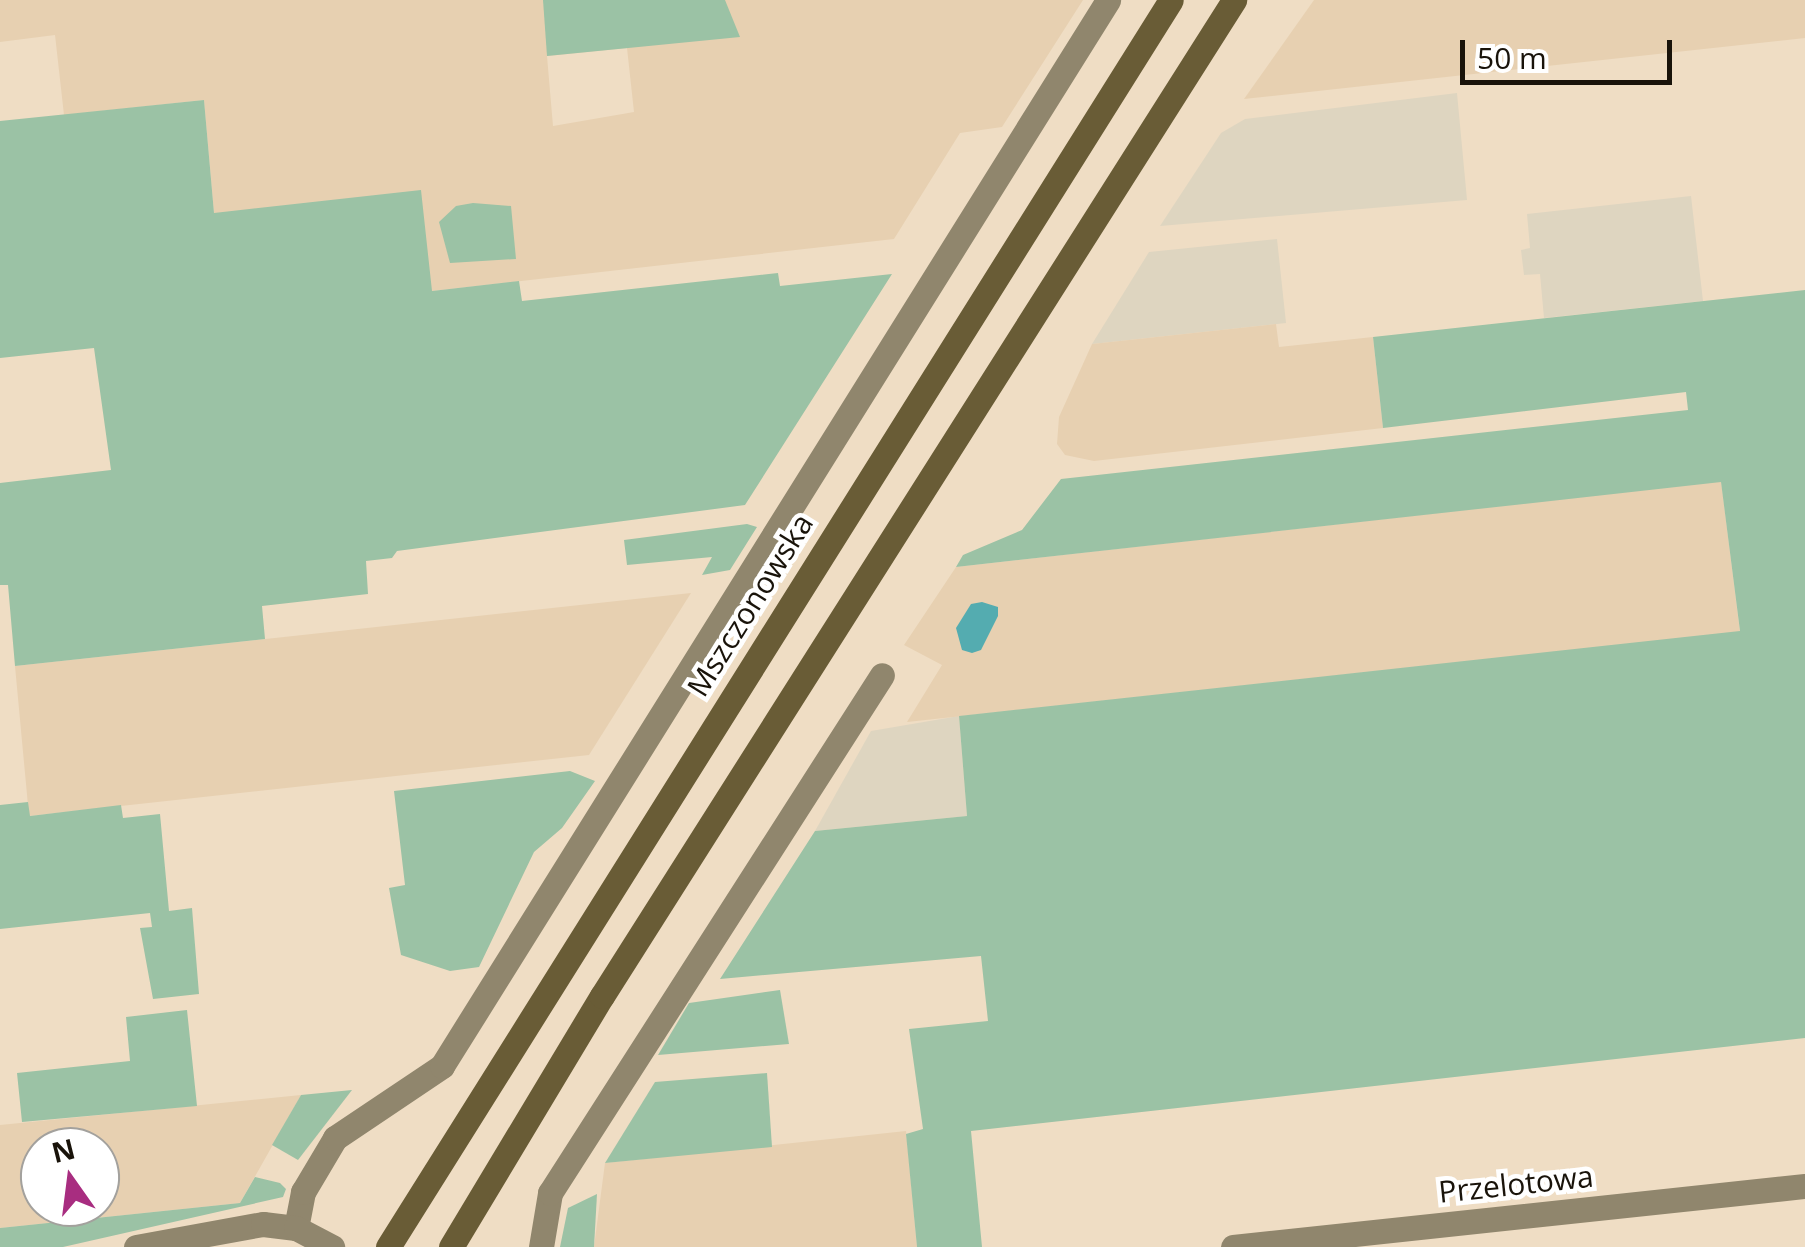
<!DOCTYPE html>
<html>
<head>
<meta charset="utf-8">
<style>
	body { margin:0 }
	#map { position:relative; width:1805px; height:1247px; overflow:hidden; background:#efddc4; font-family:"Open Sans",sans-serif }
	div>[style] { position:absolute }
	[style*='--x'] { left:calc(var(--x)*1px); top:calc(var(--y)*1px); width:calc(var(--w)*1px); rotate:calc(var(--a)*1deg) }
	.commercial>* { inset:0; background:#ded5c0 }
	.built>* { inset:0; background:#e7d0b1 }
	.green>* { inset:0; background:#9bc2a5 }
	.water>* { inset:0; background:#54acb0 }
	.minor>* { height:25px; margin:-12.5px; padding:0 12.5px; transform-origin:12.5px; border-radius:12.5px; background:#90866d }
	.tertiary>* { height:25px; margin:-12.5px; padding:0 12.5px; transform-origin:12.5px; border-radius:12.5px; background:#90866d }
	.secondary>* { height:25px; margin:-12.5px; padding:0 12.5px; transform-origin:12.5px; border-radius:12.5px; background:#695c36 }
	span { translate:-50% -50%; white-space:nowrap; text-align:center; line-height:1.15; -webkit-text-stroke:9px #fff; paint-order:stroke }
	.street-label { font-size:30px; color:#19130a }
	.north { position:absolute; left:20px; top:1127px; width:100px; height:100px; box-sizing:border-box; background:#fff; border:2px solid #a3a19d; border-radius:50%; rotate:346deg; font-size:28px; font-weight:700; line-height:40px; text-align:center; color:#19130a }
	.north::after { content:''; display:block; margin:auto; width:35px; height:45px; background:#a82d80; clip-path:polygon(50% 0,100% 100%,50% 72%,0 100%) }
	.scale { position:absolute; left:1460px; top:40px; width:212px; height:45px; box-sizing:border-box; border:5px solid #19130a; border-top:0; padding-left:12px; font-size:30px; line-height:35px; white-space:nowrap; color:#19130a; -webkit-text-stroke:8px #fff; paint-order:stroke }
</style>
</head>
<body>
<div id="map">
	<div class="commercial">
		<i style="clip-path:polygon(1457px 93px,1467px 200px,1160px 226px,1221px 133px,1245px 119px)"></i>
		<i style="clip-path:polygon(1691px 196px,1703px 301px,1544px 318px,1540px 274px,1524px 275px,1521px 250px,1530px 248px,1527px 214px)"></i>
		<i style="clip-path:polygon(1277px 239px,1286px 323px,1092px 344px,1149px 252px)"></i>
		<i style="clip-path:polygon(959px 716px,967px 816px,815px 831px,871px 731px)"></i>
	</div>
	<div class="built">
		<i style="clip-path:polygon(evenodd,0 0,1083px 0,1002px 127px,960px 133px,894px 239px,432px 291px,214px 213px,204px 100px,64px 115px,55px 35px,0 42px,0 0,627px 48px,634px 112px,553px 126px,547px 56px,627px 48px)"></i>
		<i style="clip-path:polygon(1314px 0,1805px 0,1805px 38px,1244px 99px)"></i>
		<i style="clip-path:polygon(1276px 324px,1279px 347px,1373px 337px,1383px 428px,1094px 461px,1065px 455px,1057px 444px,1059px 417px,1092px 344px)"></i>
		<i style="clip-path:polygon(1721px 481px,1740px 632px,907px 722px,942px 665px,904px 645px,956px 567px)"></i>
		<i style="clip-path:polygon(691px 593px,589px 755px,29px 816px,15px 666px)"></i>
		<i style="clip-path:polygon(evenodd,301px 1095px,240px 1203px,0 1228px,0 1125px,301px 1095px,40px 1147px,100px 1147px,100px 1207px,40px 1207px,40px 1147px)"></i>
		<i style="clip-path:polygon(906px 1131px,917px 1247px,594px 1247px,605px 1163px)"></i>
	</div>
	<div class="green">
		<i style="clip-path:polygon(543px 0,725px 0,740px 37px,547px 56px)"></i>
		<i style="clip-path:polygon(204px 100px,214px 213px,421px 190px,432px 291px,519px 281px,522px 301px,778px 273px,780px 286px,892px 274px,745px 505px,397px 551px,392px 558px,366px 561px,368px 594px,262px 606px,265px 639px,15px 666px,8px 585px,0 585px,0 483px,111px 470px,94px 348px,0 358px,0 121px)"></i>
		<i style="clip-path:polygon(473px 203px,511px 206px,516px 259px,450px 263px,439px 222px,456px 206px)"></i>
		<i style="clip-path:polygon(1805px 290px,1805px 1038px,971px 1131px,982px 1247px,917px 1247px,906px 1134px,923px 1129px,909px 1029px,988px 1021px,981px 956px,720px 979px,815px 831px,967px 816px,959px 716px,1740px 631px,1721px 482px,956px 567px,963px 555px,1022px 530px,1061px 479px,1688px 410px,1686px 392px,1383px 428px,1373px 337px)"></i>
		<i style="clip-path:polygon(747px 524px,757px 527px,730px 570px,702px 575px,712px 557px,627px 565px,624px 540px)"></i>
		<i style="clip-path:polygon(570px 771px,595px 781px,562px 828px,534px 852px,479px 967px,450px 971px,401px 955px,389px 888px,405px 885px,394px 791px)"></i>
		<i style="clip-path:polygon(28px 802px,30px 816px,121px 805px,123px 818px,160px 814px,169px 911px,192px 908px,199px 994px,153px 999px,140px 928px,152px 927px,150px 913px,0 929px,0 805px)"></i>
		<i style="clip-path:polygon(780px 990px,789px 1044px,658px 1055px,689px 1003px)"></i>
		<i style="clip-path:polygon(187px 1010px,197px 1106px,22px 1122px,17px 1073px,130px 1061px,126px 1017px)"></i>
		<i style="clip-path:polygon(767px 1073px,772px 1147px,605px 1163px,655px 1082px)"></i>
		<i style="clip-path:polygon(352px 1090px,298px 1160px,272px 1145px,301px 1095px)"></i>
		<i style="clip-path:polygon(255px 1177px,280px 1183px,286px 1189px,283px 1197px,63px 1247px,0 1247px,0 1228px,240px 1203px)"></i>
		<i style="clip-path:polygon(597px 1194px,594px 1247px,560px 1247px,568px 1208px)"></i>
	</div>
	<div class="water">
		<i style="clip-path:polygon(982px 602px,998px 607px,998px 616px,981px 650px,972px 653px,962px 650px,956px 628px,971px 604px)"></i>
	</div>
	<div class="minor">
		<i style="--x:296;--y:1228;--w:37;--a:-79"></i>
		<i style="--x:303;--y:1192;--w:63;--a:-59.3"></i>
		<i style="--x:335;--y:1138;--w:129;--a:-33.9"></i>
		<i style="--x:442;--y:1066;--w:1257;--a:-58"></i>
		<i style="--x:541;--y:1247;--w:55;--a:-80.5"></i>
		<i style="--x:550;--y:1193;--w:615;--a:-57.34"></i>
		<i style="--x:1233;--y:1247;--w:575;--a:-6.09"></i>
	</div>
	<div class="tertiary">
		<i style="--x:136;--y:1247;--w:129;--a:-10.3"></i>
		<i style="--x:263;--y:1224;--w:33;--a:7"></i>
		<i style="--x:296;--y:1228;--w:41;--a:27.8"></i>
	</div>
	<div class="secondary">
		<i style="--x:388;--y:1247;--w:1472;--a:-57.88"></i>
		<i style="--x:451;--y:1247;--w:293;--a:-59"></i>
		<i style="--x:602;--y:996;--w:1180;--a:-57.6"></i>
	</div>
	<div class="street-label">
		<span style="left:750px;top:605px;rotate:-58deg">Mszczonowska</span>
		<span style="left:1516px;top:1184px;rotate:-6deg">Przelotowa</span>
	</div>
	<div class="north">N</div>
	<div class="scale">50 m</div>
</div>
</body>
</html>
